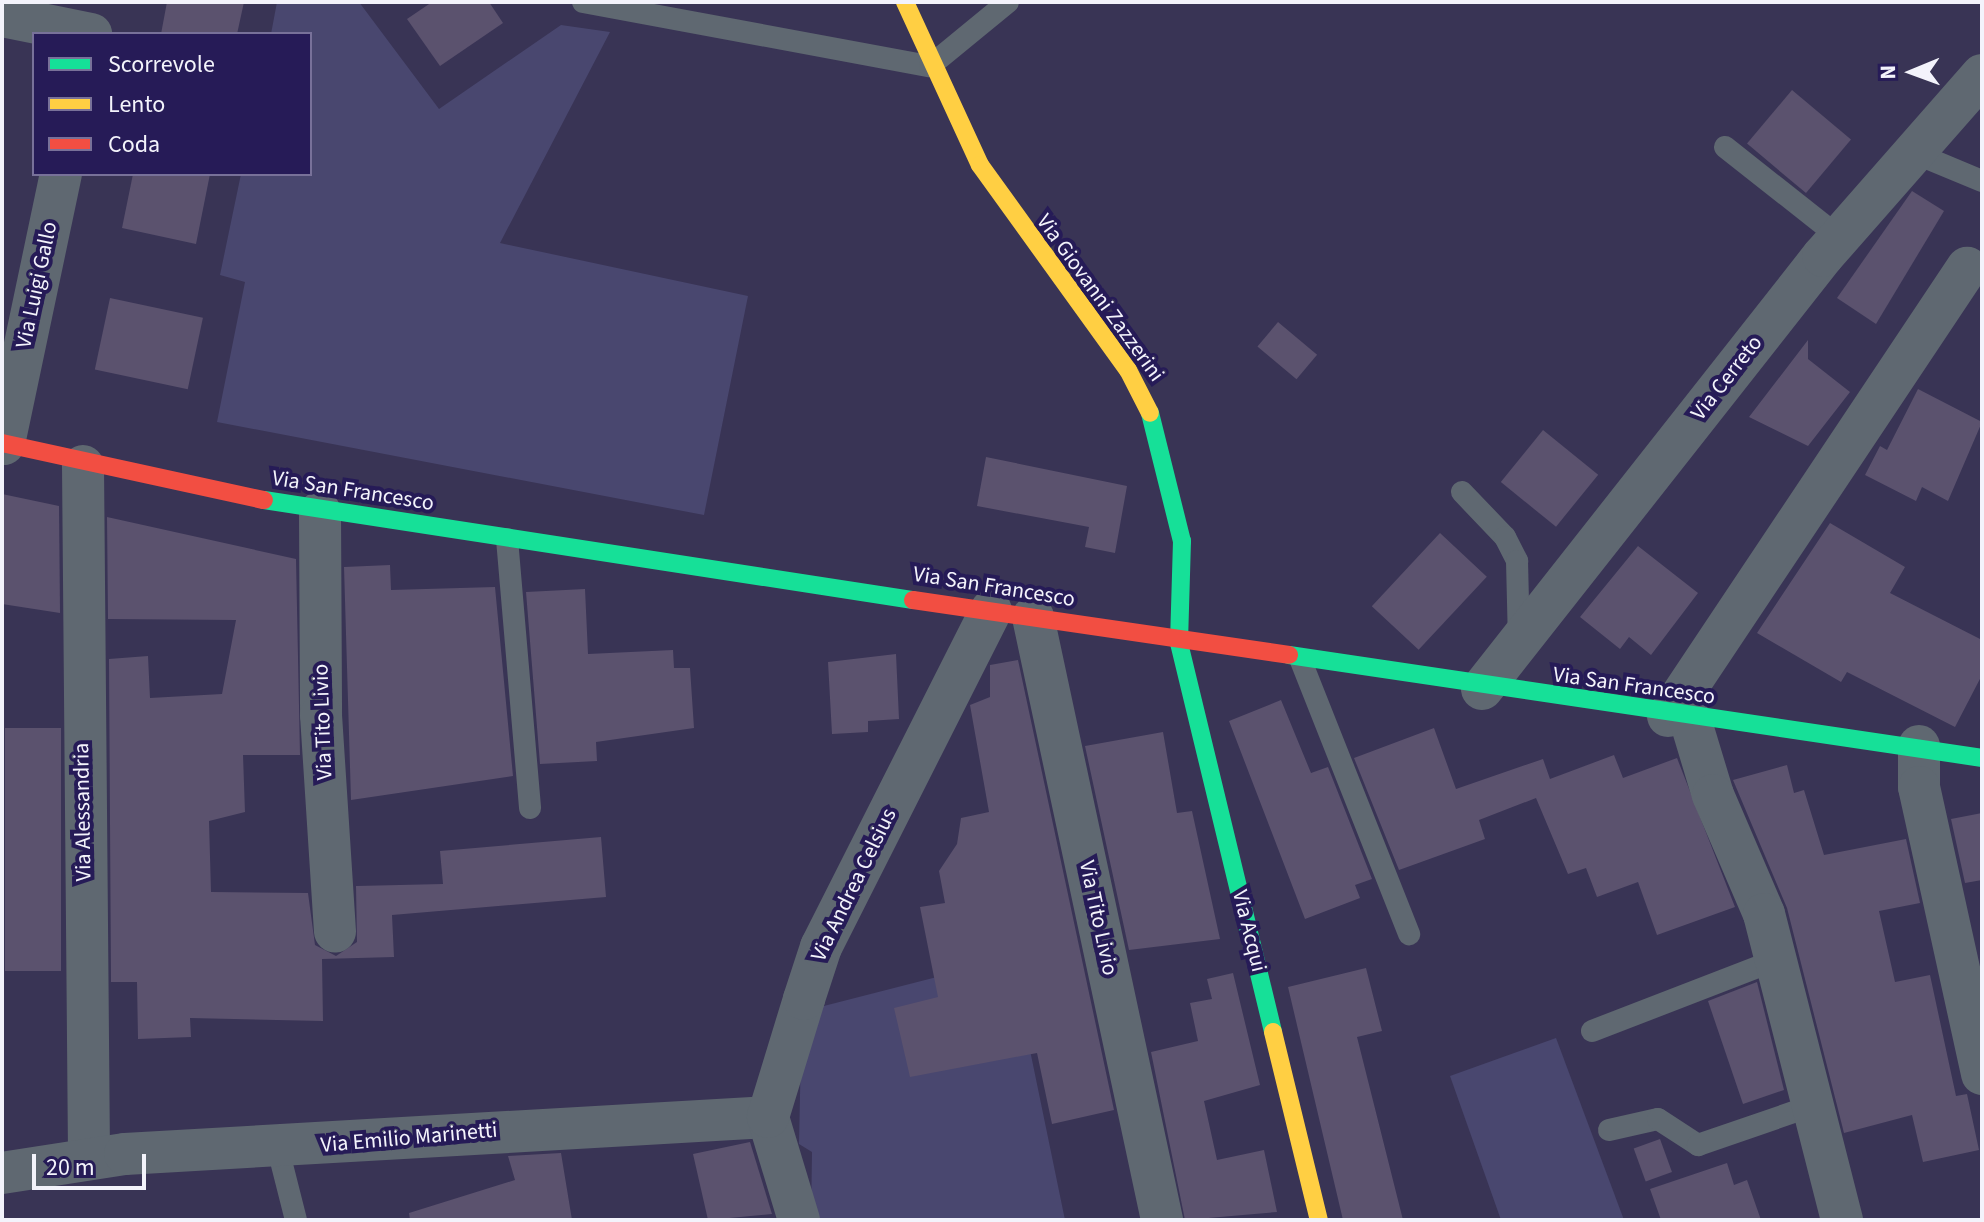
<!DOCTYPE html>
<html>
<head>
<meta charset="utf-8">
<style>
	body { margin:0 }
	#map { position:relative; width:1984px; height:1222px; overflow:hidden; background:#393455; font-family:"Source Sans 3",sans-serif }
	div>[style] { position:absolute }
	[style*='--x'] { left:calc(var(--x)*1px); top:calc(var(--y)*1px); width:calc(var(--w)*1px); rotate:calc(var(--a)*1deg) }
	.green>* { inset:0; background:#49476f }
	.building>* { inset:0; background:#5b526e; transform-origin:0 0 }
	.lane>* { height:22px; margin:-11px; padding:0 11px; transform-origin:11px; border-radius:11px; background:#5f6871 }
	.street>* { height:42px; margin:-21px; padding:0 21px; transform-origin:21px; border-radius:21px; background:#5f6871 }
	.fast>* { height:18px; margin:-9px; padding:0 9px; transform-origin:9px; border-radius:9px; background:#16e098 }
	.slow>* { height:18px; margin:-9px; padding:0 9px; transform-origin:9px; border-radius:9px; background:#ffcf43 }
	.jam>* { height:18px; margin:-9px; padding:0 9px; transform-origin:9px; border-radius:9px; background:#f24e42 }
	span { translate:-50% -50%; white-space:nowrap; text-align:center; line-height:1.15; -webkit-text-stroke:8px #261b57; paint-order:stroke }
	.street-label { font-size:22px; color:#f3f3fb }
	.frame { position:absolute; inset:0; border:4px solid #f3f3fb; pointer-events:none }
	.legend { position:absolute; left:32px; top:32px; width:280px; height:144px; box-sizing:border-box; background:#261b57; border:2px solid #787199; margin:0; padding:10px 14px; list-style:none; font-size:24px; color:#f3f3fb }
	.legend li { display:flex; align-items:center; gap:16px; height:40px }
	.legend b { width:40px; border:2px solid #787199 }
	.north { position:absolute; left:1872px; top:32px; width:80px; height:80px; -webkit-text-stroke:6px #261b57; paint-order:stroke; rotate:269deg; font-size:22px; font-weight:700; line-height:32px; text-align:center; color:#f3f3fb }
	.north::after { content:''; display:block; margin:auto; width:28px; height:36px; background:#f3f3fb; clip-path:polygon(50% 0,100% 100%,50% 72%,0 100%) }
	.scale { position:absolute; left:32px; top:1154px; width:114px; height:36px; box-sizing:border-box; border:4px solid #f3f3fb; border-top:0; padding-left:10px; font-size:24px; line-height:28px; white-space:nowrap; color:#f3f3fb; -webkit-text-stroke:6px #261b57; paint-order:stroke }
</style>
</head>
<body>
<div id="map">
	<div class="green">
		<i style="clip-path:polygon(277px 2px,359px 2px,439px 109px,561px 25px,610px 32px,500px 243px,748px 296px,704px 515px,217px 422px,245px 282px,220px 275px,241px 174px,310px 174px,310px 34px,271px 34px)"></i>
		<i style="clip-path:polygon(1011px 958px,1065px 1220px,811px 1220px,812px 1152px,799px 1144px,801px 1047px,816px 1008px)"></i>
		<i style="clip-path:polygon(1556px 1038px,1624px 1220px,1501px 1220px,1450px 1076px)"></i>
	</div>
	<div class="building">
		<i style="clip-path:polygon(167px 2px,244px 2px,237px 34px,161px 34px)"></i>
		<i style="clip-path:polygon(432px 2px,489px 2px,503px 23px,440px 66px,407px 19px)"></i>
		<i style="left:1792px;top:90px;width:77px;height:70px;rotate:40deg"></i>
		<i style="clip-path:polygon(133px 174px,210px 174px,196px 244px,122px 228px)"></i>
		<i style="clip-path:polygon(1912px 191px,1944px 211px,1876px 324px,1837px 298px)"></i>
		<i style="left:110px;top:298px;width:95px;height:73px;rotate:12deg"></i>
		<i style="left:1278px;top:322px;width:51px;height:32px;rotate:40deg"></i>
		<i style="clip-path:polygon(1808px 340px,1808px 359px,1850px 392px,1808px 446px,1749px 417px)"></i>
		<i style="clip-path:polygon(1918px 389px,1982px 422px,1948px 501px,1922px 487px,1916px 501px,1865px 475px,1880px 446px,1887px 450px)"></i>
		<i style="left:1543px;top:430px;width:71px;height:67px;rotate:39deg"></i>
		<i style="clip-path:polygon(986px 457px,1127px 486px,1115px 553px,1085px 547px,1089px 527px,977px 506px)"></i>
		<i style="clip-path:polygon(2px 494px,59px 506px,60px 613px,2px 604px)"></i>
		<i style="clip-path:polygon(107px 517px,296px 559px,300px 755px,243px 755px,245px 812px,209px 821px,211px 892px,308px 893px,315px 945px,336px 956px,357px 942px,356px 886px,443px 884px,440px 851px,601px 837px,606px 897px,392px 915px,394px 957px,322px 959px,323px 1021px,190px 1018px,191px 1037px,138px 1039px,137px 982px,111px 982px,109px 659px,148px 656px,150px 698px,222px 694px,236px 620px,108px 619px)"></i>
		<i style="clip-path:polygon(1830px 523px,1905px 567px,1890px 593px,1982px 640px,1982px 675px,1955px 727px,1847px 672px,1841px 682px,1757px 633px)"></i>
		<i style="left:1440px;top:533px;width:64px;height:100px;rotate:43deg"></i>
		<i style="clip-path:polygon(1638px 546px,1698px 593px,1651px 655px,1629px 637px,1620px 649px,1580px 617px)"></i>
		<i style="clip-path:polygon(390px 565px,391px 590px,495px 587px,513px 776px,351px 800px,344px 567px)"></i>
		<i style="clip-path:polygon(585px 589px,588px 654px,673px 650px,674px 668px,690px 668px,694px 728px,596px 742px,597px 761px,540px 764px,526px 592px)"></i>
		<i style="clip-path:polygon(896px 654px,899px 719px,868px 721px,868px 732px,832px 734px,828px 662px)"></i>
		<i style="clip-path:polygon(1018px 660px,1114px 1110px,1052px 1124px,1037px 1053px,910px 1077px,894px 1008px,938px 997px,920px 907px,945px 903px,939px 871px,957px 844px,961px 818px,989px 812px,970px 705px,990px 697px,990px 665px)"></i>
		<i style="clip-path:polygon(1281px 700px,1311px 773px,1328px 767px,1372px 879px,1355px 885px,1360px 898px,1305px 919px,1229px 721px)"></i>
		<i style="left:61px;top:728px;width:243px;height:56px;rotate:90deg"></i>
		<i style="clip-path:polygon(1434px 728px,1456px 789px,1543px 759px,1550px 779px,1614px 755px,1623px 778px,1677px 758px,1735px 907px,1657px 935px,1638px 882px,1597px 897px,1586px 868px,1568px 874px,1536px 798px,1479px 820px,1485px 839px,1399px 870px,1354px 758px)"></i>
		<i style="clip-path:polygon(1163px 732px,1177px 813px,1192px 811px,1220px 939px,1129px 950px,1085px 746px)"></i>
		<i style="clip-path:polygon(1787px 765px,1794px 793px,1804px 790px,1824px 855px,1906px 839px,1920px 903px,1879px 911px,1895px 982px,1930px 975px,1956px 1096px,1967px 1094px,1979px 1150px,1923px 1162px,1912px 1115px,1844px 1133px,1787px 908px,1733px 780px)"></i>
		<i style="clip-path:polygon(1982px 813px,1982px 880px,1965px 883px,1951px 819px)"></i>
		<i style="clip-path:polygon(1366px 968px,1382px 1031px,1357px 1037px,1403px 1220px,1343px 1220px,1288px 987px)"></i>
		<i style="clip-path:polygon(1233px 973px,1260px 1085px,1204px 1101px,1217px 1160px,1264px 1150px,1277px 1212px,1185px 1220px,1151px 1052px,1198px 1041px,1190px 1003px,1212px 999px,1207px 979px)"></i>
		<i style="clip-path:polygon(1757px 982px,1784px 1090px,1743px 1104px,1708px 1001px)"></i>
		<i style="left:1660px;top:1139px;width:35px;height:28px;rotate:70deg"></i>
		<i style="clip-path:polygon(750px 1142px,772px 1214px,708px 1220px,693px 1154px)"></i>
		<i style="clip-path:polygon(561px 1153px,572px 1220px,410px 1220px,409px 1213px,515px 1180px,508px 1156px)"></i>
		<i style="clip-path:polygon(1727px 1163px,1734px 1185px,1747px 1180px,1761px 1220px,1661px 1220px,1650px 1189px)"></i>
	</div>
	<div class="lane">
		<i style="--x:583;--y:2;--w:353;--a:10.5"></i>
		<i style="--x:930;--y:66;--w:101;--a:-39.4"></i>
		<i style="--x:1725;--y:147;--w:145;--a:38.3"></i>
		<i style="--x:1917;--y:154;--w:70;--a:22.6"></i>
		<i style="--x:1462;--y:492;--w:62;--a:46.3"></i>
		<i style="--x:1505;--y:537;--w:27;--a:63"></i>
		<i style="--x:1517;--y:561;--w:80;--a:88.6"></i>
		<i style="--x:507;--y:539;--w:270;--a:85.1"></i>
		<i style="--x:1301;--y:661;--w:294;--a:68.4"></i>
		<i style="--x:1592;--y:1031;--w:197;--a:-21.1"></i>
		<i style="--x:1609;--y:1130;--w:50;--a:-12.7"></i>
		<i style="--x:1658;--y:1119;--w:48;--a:33"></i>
		<i style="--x:1698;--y:1145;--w:123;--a:-19"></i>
		<i style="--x:278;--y:1149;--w:73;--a:75.8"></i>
	</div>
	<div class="street">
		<i style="--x:2;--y:16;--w:91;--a:11.4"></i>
		<i style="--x:4;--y:444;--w:276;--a:-78.1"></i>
		<i style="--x:83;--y:466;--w:692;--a:89.5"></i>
		<i style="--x:320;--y:512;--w:203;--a:89.7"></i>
		<i style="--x:321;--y:715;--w:217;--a:86.3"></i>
		<i style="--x:1033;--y:617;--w:617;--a:77.92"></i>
		<i style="--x:1482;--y:689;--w:551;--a:-51.78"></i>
		<i style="--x:1823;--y:256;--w:241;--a:-48.7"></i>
		<i style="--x:1668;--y:716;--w:539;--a:-56.28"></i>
		<i style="--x:1690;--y:719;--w:79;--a:73.2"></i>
		<i style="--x:1713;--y:795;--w:129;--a:66.8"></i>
		<i style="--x:1764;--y:914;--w:316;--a:75.7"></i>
		<i style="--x:1919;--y:746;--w:41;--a:90"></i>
		<i style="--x:1919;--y:787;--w:294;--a:77.6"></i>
		<i style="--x:2;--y:1173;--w:124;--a:-8.8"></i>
		<i style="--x:125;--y:1154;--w:644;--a:-3.29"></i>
		<i style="--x:799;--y:1220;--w:108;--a:-106.8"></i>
		<i style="--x:768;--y:1117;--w:123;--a:-73"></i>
		<i style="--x:804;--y:999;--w:55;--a:-71.9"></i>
		<i style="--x:821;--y:947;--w:377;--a:-63.2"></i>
	</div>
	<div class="fast">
		<i style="--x:1150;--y:413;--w:132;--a:76"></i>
		<i style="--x:1182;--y:541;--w:102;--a:91.7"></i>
		<i style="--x:1179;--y:643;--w:400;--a:76.4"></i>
		<i style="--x:264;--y:500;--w:657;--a:8.76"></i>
		<i style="--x:1289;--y:655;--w:701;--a:8.45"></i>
	</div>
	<div class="slow">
		<i style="--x:905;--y:2;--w:179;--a:65.3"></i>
		<i style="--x:980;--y:165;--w:253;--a:54.2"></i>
		<i style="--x:1128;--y:370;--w:48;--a:62.9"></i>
		<i style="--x:1273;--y:1032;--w:194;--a:76.3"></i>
	</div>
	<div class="jam">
		<i style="--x:2;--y:443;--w:268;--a:12.3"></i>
		<i style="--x:913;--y:600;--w:380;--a:8.3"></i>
	</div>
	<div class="street-label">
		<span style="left:37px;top:285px;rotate:-78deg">Via Luigi Gallo</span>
		<span style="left:1100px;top:298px;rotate:54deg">Via Giovanni Zazzerini</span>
		<span style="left:1727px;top:378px;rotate:-52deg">Via Cerreto</span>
		<span style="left:353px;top:491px;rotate:9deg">Via San Francesco</span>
		<span style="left:994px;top:587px;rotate:9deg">Via San Francesco</span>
		<span style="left:1634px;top:686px;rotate:8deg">Via San Francesco</span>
		<span style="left:323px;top:722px;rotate:-92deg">Via Tito Livio</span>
		<span style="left:83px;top:812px;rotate:-91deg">Via Alessandria</span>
		<span style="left:854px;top:885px;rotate:-64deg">Via Andrea Celsius</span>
		<span style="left:1098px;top:918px;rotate:78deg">Via Tito Livio</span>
		<span style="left:1249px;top:931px;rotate:76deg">Via Acqui</span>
		<span style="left:409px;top:1138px;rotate:-5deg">Via Emilio Marinetti</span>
	</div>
	<div class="frame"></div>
	<ul class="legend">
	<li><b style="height:10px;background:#16e098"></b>Scorrevole</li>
	<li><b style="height:10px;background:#ffcf43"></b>Lento</li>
	<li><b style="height:10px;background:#f24e42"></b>Coda</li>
	</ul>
	<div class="north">N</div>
	<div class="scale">20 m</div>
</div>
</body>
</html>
